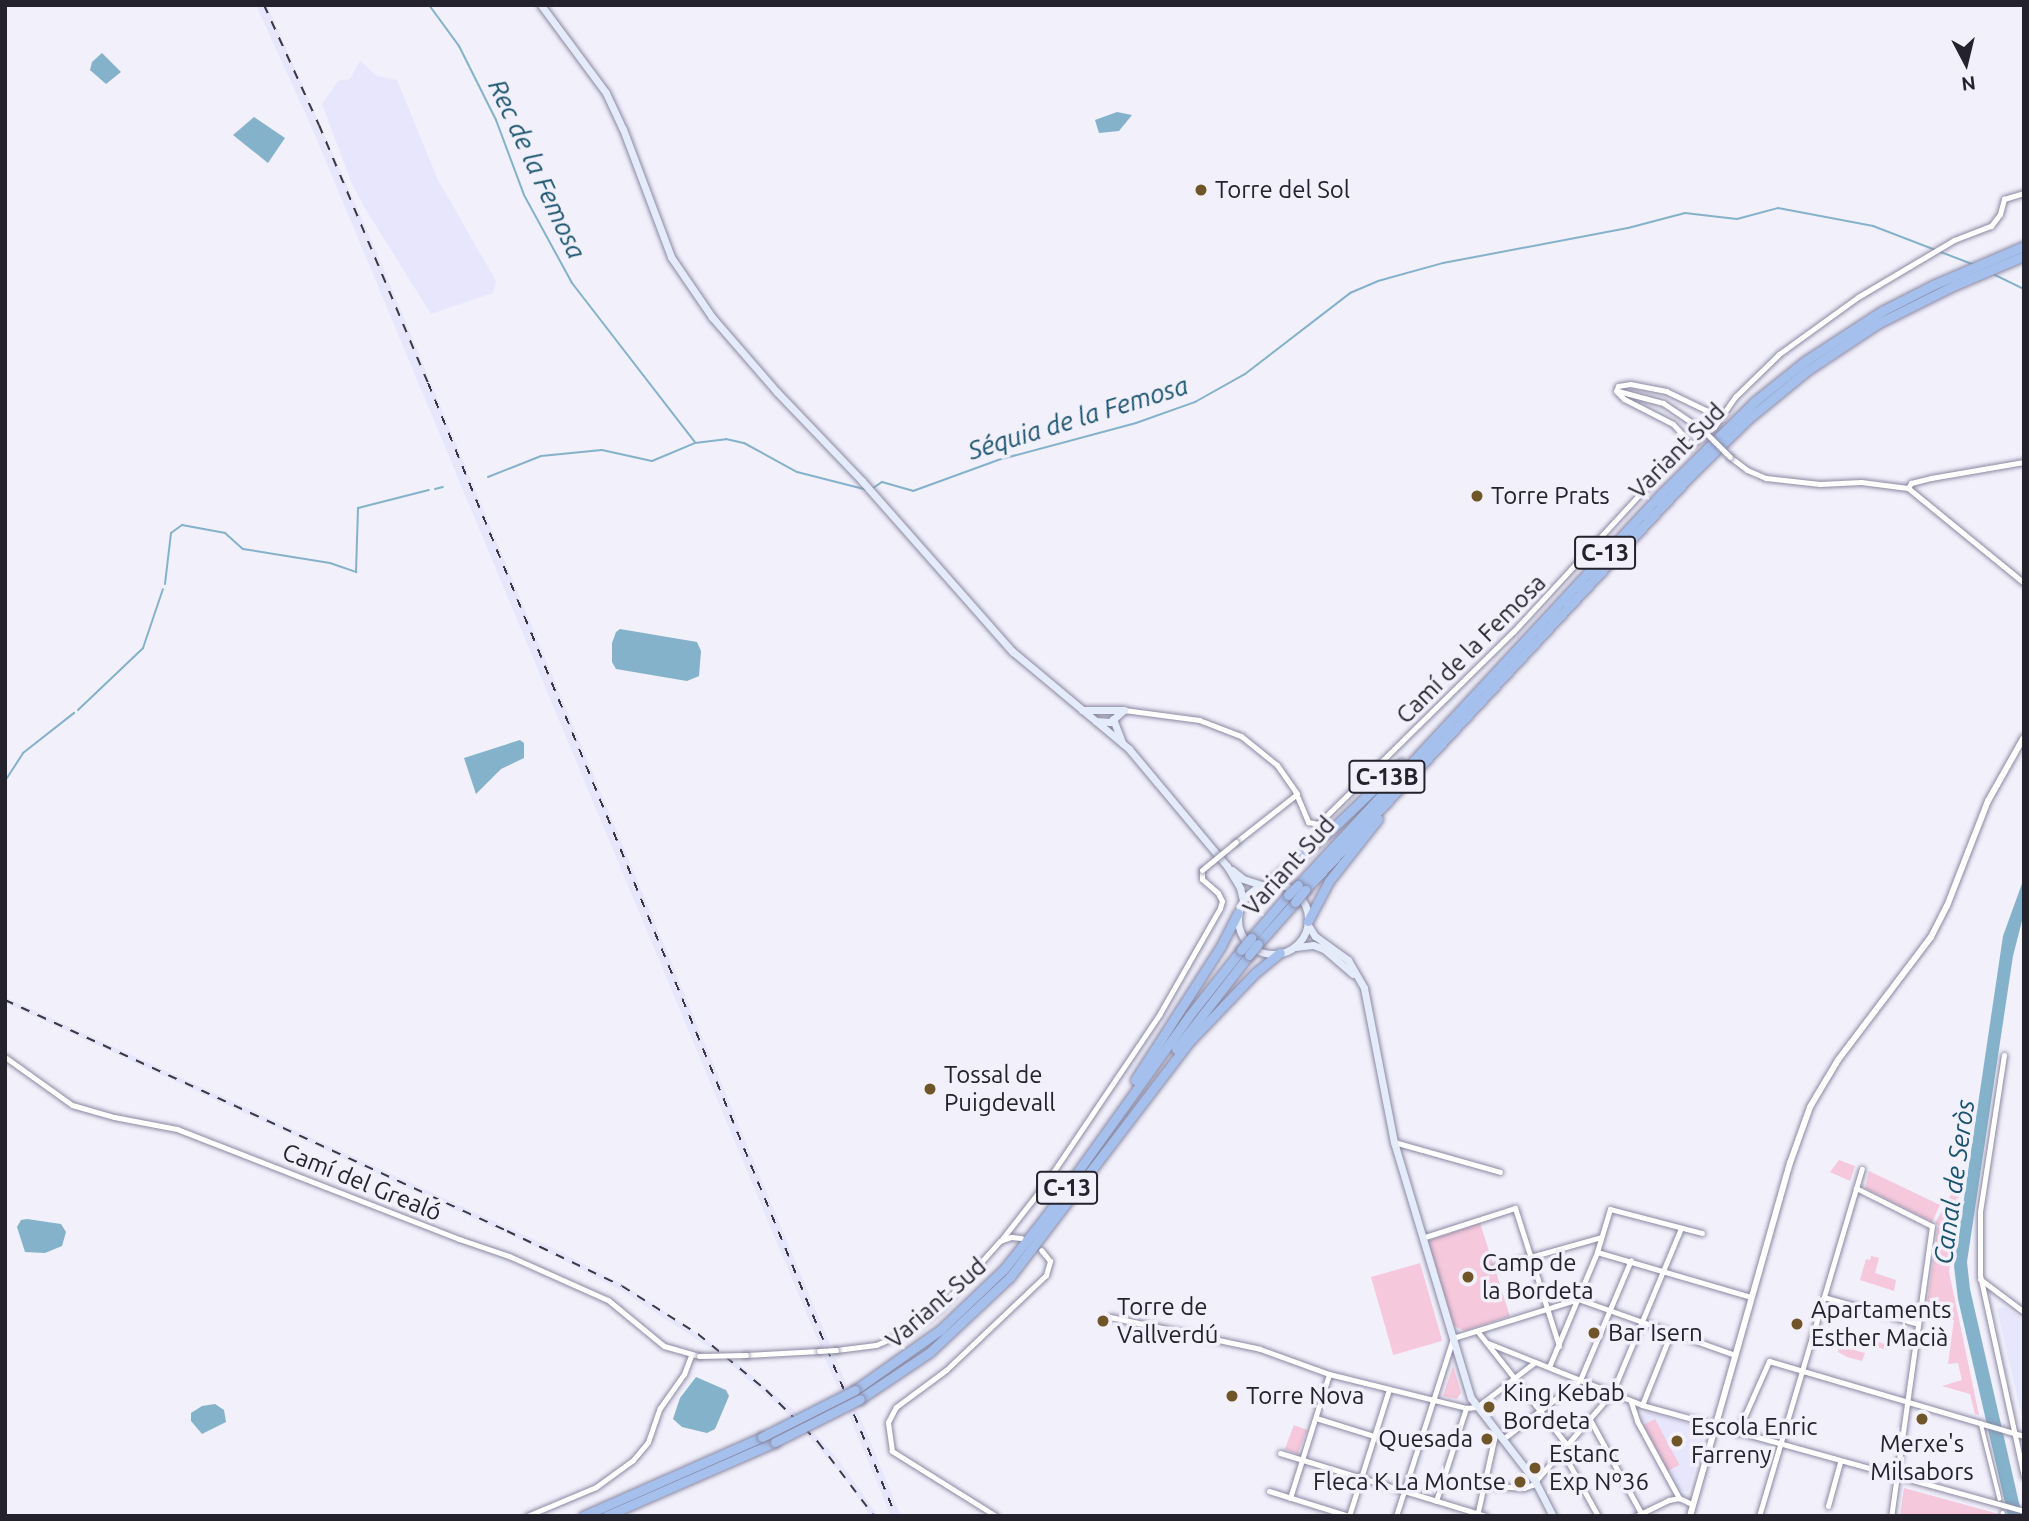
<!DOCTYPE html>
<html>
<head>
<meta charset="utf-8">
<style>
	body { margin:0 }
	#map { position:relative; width:2029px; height:1521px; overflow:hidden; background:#f1f0fb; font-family:Ubuntu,sans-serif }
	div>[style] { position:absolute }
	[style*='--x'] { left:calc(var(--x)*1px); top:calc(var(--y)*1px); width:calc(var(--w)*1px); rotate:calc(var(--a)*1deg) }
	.built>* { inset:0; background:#e8e6fc }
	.green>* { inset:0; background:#f5c8db; transform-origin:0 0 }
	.water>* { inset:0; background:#84b2ca }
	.stream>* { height:2px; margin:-1px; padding:0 1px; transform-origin:1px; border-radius:1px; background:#84b2ca }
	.roads { filter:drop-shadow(0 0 2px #8b88a2) drop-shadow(0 0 2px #8b88a2) }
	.pedestrian>* { height:3.5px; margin:-1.75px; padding:0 1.75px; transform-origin:1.75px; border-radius:1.75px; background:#fff }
	.minor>* { height:5px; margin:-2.5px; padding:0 2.5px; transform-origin:2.5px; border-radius:2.5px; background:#fff }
	.tertiary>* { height:6px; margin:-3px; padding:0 3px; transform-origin:3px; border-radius:3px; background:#fff }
	.secondary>* { height:7px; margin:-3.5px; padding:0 3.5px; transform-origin:3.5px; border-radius:3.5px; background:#e4ecfa }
	.secondary>.ring { margin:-3.5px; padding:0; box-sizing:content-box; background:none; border:7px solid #e4ecfa; border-radius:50% }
	.motorway>* { height:9px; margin:-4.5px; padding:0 4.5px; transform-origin:4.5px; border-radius:4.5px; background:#a6c0ed }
	.rail>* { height:2px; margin-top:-1px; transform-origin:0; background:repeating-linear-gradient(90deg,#393843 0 9px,transparent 0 18px) }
	.bridges { filter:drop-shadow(0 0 2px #8b88a2) drop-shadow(0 0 2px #8b88a2) }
	.minor-bridge>* { height:5px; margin:-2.5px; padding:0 2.5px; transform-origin:2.5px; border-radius:2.5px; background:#fff }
	.motorway-bridge>* { height:9px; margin:-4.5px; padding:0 4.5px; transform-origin:4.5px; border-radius:4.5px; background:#a6c0ed }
	.dots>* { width:19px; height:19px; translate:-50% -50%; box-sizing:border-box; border:4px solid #f1f0fb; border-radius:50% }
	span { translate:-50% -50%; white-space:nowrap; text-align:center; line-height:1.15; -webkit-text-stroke:7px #f1f0fb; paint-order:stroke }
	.shield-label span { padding:2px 5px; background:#f1f0fb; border:2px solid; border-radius:5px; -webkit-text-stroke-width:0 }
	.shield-label { font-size:23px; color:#23222d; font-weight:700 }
	.poi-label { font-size:24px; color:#23222d }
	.left { translate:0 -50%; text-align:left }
	.right { translate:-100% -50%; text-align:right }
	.street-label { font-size:24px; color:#23222d }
	.water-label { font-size:26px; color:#1a536d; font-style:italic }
	.frame { position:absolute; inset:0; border:7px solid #23222d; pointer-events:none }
	.north { position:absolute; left:1931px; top:28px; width:70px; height:70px; -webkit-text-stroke:5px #f1f0fb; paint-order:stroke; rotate:173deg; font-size:19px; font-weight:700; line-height:28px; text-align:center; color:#23222d }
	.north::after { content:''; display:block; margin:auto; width:24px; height:32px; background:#23222d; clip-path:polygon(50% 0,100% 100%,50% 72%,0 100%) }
</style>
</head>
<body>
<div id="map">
	<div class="built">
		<i style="clip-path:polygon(256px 5px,267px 5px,377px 253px,901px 1516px,891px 1516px,312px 128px)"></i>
		<i style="clip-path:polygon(360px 61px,377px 76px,397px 80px,438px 180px,496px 281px,493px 293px,431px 314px,363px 205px,352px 184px,322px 104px,338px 81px,350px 79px)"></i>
		<i style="clip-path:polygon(5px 997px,557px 1250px,628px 1287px,719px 1348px,795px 1411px,840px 1462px,878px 1516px,870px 1516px,844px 1477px,789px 1415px,716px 1352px,624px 1292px,553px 1255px,5px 1003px)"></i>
		<i style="clip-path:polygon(2004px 1307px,2024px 1320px,2024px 1426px,1997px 1309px)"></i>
		<i style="clip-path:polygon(1644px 1411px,1706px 1429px,1688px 1492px,1678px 1489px,1641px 1420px)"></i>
	</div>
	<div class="green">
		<i style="clip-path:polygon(1839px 1160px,1855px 1166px,1850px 1181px,1830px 1172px)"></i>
		<i style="clip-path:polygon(1869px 1171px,1940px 1205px,1932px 1222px,1865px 1188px)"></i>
		<i style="clip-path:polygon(1957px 1184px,1960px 1185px,1949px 1272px,1979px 1415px,1975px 1414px,1970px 1394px,1942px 1386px,1962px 1380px,1958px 1363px,1948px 1364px,1954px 1320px,1926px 1311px,1938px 1225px,1935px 1223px)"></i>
		<i style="clip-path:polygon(1480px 1223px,1510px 1316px,1464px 1331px,1454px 1326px,1428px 1241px)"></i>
		<i style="clip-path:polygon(1871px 1256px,1879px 1258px,1875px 1273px,1896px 1280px,1894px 1291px,1860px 1280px,1866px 1259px,1870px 1260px)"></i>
		<i style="left:1420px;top:1263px;width:81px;height:51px;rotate:74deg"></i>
		<i style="clip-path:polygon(1844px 1331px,1888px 1345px,1887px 1350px,1857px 1341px,1854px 1350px,1865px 1353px,1862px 1361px,1847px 1357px,1838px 1352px)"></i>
		<i style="clip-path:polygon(1453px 1366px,1461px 1393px,1457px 1399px,1443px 1396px)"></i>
		<i style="left:1655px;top:1419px;width:52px;height:13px;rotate:62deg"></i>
		<i style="left:1294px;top:1425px;width:14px;height:26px;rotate:21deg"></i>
		<i style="clip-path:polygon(1904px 1488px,2006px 1516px,1900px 1516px)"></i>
	</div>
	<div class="water">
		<i style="clip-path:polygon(102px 53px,121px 72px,106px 84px,90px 70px,92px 62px)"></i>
		<i style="clip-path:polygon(1117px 112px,1132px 115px,1119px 131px,1099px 133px,1095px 120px)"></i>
		<i style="clip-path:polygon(254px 117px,285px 138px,268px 163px,233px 135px)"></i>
		<i style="clip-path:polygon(620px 629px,697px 642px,701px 651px,699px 676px,687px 681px,616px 669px,612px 662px,612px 643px,616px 632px)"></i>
		<i style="clip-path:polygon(520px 740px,524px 743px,524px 758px,501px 769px,476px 794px,464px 758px)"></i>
		<i style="clip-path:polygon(2024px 878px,2024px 913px,2013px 956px,1967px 1262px,1970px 1289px,2022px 1516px,2008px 1516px,1958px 1299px,1954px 1266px,2003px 936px)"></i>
		<i style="clip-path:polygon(27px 1219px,61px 1224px,66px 1232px,62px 1246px,45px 1253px,25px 1252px,17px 1227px,21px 1220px)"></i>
		<i style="clip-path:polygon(696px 1377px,726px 1390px,729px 1396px,715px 1429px,707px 1433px,682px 1427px,673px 1419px,680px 1398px)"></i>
		<i style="clip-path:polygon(215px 1404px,224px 1410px,226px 1422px,202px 1434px,191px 1421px,191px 1413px,202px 1406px)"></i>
	</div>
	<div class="stream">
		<i style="--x:429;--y:5;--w:51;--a:53.8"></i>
		<i style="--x:459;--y:46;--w:83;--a:63.4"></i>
		<i style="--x:496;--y:120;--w:80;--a:69.5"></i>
		<i style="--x:524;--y:195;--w:100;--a:61.4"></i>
		<i style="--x:572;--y:283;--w:201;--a:52.3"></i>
		<i style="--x:1993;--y:274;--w:34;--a:26"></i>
		<i style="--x:488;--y:477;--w:57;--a:-21.6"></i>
		<i style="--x:541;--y:456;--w:61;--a:-5.6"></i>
		<i style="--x:602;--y:450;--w:51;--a:12.4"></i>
		<i style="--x:652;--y:461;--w:47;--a:-22.7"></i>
		<i style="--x:695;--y:443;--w:31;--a:-7"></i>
		<i style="--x:726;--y:439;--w:18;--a:13"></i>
		<i style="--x:744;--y:443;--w:60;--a:28.7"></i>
		<i style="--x:797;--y:472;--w:73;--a:14.2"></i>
		<i style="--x:873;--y:488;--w:11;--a:-34"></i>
		<i style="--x:882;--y:482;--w:32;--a:16"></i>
		<i style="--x:913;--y:491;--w:90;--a:-20"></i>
		<i style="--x:998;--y:460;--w:143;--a:-15"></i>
		<i style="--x:1136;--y:423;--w:63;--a:-19.6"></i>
		<i style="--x:1195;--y:402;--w:57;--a:-29.2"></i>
		<i style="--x:1245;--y:374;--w:133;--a:-37.6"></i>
		<i style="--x:1350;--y:293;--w:30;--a:-23"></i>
		<i style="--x:1378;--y:281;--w:67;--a:-15.5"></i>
		<i style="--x:1443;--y:263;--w:188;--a:-10.7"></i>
		<i style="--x:1628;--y:228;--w:59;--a:-14.7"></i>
		<i style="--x:1685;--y:213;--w:52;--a:6.6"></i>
		<i style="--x:1737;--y:219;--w:42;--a:-15"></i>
		<i style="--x:1778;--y:208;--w:97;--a:10.7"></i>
		<i style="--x:1873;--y:226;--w:106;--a:21"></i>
		<i style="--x:435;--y:489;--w:8;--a:-14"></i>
		<i style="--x:165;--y:584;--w:51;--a:-83.3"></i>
		<i style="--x:171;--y:533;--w:14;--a:-36"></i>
		<i style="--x:182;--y:525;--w:44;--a:10.5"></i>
		<i style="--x:225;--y:533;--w:24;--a:42"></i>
		<i style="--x:243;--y:549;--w:88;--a:9.1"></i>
		<i style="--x:330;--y:563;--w:28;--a:19"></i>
		<i style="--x:356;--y:572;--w:64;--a:-88.2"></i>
		<i style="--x:358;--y:508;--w:73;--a:-14.2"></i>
		<i style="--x:78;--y:710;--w:90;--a:-43.6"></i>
		<i style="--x:143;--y:648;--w:62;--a:-71.3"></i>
		<i style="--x:5;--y:781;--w:33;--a:-57"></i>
		<i style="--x:23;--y:753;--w:65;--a:-38.1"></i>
	</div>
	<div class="roads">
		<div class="pedestrian">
			<i style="--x:1981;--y:1423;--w:78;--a:76"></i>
			<i style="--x:2003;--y:1513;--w:3;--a:72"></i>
		</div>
		<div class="minor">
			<i style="--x:1618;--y:391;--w:47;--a:14.9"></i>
			<i style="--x:1663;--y:403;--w:48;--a:34"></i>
			<i style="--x:1687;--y:449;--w:12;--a:-99"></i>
			<i style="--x:1685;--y:437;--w:18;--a:-133"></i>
			<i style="--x:1673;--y:424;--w:55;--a:-153"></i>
			<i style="--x:1624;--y:399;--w:11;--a:-135"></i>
			<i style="--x:1616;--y:391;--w:5;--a:-68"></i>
			<i style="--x:1618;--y:386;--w:12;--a:-9"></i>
			<i style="--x:1630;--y:384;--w:37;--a:11"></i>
			<i style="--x:1666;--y:391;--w:60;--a:25.7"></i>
			<i style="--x:1730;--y:457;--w:21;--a:37"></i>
			<i style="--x:1747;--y:470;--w:21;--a:23"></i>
			<i style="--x:1766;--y:478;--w:54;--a:6.3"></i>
			<i style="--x:1820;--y:484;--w:41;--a:-2.8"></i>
			<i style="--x:1861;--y:482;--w:47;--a:7.3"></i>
			<i style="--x:1908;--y:488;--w:150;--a:39.3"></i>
			<i style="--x:1908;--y:488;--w:6;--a:-59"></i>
			<i style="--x:1911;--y:483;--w:21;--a:-14"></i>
			<i style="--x:1931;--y:478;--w:94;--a:-9.8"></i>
			<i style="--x:1124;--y:710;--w:76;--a:7.6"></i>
			<i style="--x:1199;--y:720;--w:45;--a:20.9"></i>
			<i style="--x:1241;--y:736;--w:46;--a:38.9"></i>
			<i style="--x:1277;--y:765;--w:32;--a:55"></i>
			<i style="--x:1295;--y:791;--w:34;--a:67"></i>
			<i style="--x:1308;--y:822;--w:10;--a:11"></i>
			<i style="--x:1318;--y:824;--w:274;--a:-44.6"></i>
			<i style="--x:1513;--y:632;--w:204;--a:-47.4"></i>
			<i style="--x:1651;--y:482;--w:30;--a:-46"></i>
			<i style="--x:1672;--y:460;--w:53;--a:-38.2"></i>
			<i style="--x:1714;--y:427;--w:38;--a:-55"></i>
			<i style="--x:1736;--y:396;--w:60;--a:-44.3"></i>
			<i style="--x:1779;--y:354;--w:97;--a:-35.8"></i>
			<i style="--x:1858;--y:297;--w:112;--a:-30.7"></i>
			<i style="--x:1954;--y:240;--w:40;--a:-21"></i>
			<i style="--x:1991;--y:226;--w:15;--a:-53"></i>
			<i style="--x:2000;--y:214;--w:16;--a:-75"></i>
			<i style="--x:2004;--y:199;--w:21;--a:-17"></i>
			<i style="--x:1236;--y:842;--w:78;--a:-38.2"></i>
			<i style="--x:2004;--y:1055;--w:159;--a:98.7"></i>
			<i style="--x:1980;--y:1212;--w:63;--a:90"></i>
			<i style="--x:1980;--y:1275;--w:206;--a:77.7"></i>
			<i style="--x:5;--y:1057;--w:82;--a:35.6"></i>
			<i style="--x:72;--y:1105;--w:44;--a:15.9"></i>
			<i style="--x:114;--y:1117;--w:64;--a:10.8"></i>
			<i style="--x:177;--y:1129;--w:303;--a:21.3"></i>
			<i style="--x:459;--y:1239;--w:53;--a:18.8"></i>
			<i style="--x:509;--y:1256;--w:108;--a:24"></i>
			<i style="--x:608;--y:1300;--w:72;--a:39.4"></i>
			<i style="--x:664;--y:1346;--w:36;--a:16"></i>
			<i style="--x:1394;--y:1142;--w:110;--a:15.8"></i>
			<i style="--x:1856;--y:1188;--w:85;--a:26.6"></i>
			<i style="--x:1932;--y:1226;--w:293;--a:98"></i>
			<i style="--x:1422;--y:1238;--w:98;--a:-17.9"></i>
			<i style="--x:1515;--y:1208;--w:145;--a:72.3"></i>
			<i style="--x:1002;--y:1239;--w:70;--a:-52"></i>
			<i style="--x:1045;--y:1184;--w:204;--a:-56"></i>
			<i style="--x:1159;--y:1015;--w:123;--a:-60.3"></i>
			<i style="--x:1220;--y:908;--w:7;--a:-74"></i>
			<i style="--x:1222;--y:901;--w:9;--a:-117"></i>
			<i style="--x:1218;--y:893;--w:21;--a:-139"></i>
			<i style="--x:1202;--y:879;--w:9;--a:-90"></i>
			<i style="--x:1597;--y:1252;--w:160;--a:16.3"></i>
			<i style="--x:1495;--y:1267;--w:110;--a:-15.8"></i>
			<i style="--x:1980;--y:1279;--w:55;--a:36.9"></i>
			<i style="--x:1824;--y:1297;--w:98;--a:16"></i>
			<i style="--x:1110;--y:1317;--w:153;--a:12"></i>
			<i style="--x:1260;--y:1349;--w:73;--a:19.9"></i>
			<i style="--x:1329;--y:1374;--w:141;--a:13.9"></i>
			<i style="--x:1466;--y:1408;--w:11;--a:-5"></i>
			<i style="--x:1477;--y:1407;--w:73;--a:-37.8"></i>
			<i style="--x:1478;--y:1332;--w:144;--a:51.8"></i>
			<i style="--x:1488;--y:1343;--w:166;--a:21.9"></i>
			<i style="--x:1642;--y:1405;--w:396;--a:15.5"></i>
			<i style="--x:836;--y:1350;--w:40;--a:-7.1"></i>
			<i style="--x:876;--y:1345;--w:39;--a:-23"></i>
			<i style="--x:912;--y:1330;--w:36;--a:-38"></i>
			<i style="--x:940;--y:1308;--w:90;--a:-48.2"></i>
			<i style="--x:1000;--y:1241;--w:12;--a:-20"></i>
			<i style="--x:1011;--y:1237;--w:10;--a:6"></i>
			<i style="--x:746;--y:1355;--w:73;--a:-3.1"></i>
			<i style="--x:1549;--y:1367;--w:125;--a:-67.3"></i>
			<i style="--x:1597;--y:1252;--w:45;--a:-73.2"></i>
			<i style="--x:1610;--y:1209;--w:95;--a:14.6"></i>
			<i style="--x:1631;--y:1402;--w:20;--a:72"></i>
			<i style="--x:1637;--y:1421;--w:88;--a:61.4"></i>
			<i style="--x:1642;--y:1405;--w:78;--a:-68.1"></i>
			<i style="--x:1316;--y:1418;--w:61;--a:17.2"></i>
			<i style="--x:1589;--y:1418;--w:108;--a:61.3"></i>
			<i style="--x:1737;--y:1433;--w:79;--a:-66"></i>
			<i style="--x:1769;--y:1361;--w:266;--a:16.4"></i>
			<i style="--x:1503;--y:1439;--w:97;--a:-37.5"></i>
			<i style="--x:1580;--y:1380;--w:130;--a:-67"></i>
			<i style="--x:1562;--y:1451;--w:74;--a:61"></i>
			<i style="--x:1280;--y:1453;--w:215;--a:17"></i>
			<i style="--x:1484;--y:1485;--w:40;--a:4.3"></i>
			<i style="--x:1524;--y:1488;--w:9;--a:-21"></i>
			<i style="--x:1532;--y:1485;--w:122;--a:-49"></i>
			<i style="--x:1612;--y:1393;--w:179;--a:-67.3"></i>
			<i style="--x:1269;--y:1491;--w:84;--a:17.4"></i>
			<i style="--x:1290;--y:1498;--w:130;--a:-72.5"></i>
			<i style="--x:1436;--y:1501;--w:98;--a:-72.1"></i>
			<i style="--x:1828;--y:1506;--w:46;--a:-74.7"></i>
			<i style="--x:527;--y:1516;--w:75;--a:-22.8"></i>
			<i style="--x:596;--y:1487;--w:46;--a:-36.1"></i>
			<i style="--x:633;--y:1460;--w:23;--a:-50"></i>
			<i style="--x:648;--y:1442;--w:36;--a:-71"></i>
			<i style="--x:660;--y:1408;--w:42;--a:-54.8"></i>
			<i style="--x:684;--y:1374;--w:19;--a:-69"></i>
			<i style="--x:996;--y:1516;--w:123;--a:-148"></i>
			<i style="--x:892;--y:1451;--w:29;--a:-98"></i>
			<i style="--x:888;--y:1422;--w:17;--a:-62"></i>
			<i style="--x:896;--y:1407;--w:62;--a:-36.5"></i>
			<i style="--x:946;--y:1370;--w:138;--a:-43.5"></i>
			<i style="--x:1046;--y:1275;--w:15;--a:-74"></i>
			<i style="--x:1050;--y:1261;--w:14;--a:-129"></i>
			<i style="--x:1349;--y:1516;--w:133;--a:-72.5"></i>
			<i style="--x:1396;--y:1516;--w:187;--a:-72.2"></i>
			<i style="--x:1453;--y:1338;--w:131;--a:-17.3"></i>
			<i style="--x:1578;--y:1299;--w:167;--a:19.6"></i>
			<i style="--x:1477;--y:1516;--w:88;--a:-77.5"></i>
			<i style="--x:1636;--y:1516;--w:37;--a:-26"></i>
			<i style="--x:1669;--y:1500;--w:10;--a:-11"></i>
			<i style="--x:1679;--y:1498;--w:14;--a:25"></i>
			<i style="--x:1759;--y:1516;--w:362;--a:-73.5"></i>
		</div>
		<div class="tertiary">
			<i style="--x:1690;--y:1516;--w:367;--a:-74.2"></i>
			<i style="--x:1790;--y:1163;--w:59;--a:-70.3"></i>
			<i style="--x:1810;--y:1107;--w:55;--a:-59.2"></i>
			<i style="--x:1838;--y:1060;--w:154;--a:-52.9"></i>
			<i style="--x:1931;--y:937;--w:35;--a:-63"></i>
			<i style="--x:1947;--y:906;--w:113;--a:-68.7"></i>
			<i style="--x:1988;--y:801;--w:73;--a:-60.6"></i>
		</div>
		<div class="secondary">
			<i style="--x:541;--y:5;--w:109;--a:53.5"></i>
			<i style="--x:606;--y:93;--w:40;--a:65"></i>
			<i style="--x:623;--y:129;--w:137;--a:69.4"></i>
			<i style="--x:671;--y:257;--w:73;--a:55.7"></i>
			<i style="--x:712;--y:317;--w:99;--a:49.1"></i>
			<i style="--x:777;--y:392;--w:123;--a:46.3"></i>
			<i style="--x:862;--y:481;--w:227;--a:48.6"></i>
			<i style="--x:1012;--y:651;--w:153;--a:39.9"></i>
			<i style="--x:1129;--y:749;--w:153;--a:50.1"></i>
			<i style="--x:1227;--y:866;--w:26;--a:59"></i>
			<i style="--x:1240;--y:888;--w:12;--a:76"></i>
			<i style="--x:1082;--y:710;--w:42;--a:0"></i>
			<i style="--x:1113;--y:719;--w:26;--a:69"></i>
			<i style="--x:1096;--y:721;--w:14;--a:4"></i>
			<i style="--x:1110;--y:722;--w:18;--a:-41"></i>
			<i style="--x:1232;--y:870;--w:14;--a:39"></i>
			<i style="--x:1243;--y:879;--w:19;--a:18"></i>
			<i class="ring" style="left:1238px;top:884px;width:63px;height:63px"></i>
			<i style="--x:1308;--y:925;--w:13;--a:58"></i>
			<i style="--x:1315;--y:936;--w:41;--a:36"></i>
			<i style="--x:1348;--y:960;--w:32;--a:60"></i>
			<i style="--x:1364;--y:988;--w:157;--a:79"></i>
			<i style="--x:1394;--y:1142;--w:267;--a:73.3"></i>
			<i style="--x:1471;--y:1398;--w:105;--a:52.4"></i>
			<i style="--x:1535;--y:1481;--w:39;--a:63"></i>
			<i style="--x:1295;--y:947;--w:18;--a:-6"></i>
			<i style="--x:1313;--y:945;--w:12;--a:20"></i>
			<i style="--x:1324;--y:949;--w:38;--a:41"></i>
		</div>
		<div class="motorway">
			<i style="--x:1268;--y:884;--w:86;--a:-40.7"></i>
			<i style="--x:1333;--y:828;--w:94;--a:-43.7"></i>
			<i style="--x:1298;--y:885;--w:534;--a:-47.13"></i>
			<i style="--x:1661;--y:494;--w:131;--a:-44.7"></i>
			<i style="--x:1754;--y:402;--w:65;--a:-38.8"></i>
			<i style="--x:1805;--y:361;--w:92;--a:-33"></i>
			<i style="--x:1882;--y:311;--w:59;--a:-27"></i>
			<i style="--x:1935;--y:284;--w:97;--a:-23.1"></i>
			<i style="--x:1305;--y:890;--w:567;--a:-47.07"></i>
			<i style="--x:1691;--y:475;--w:80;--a:-44.5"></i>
			<i style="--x:1748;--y:419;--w:77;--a:-39.2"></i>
			<i style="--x:1808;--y:370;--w:85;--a:-33.5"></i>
			<i style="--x:1879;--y:323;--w:85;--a:-26.6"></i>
			<i style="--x:1955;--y:285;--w:75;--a:-22.8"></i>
			<i style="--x:1308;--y:921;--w:45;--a:-62.3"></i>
			<i style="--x:1329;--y:881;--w:79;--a:-51.7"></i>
			<i style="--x:1251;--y:938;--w:57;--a:-49.3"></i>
			<i style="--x:1258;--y:944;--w:56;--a:-48.6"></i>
			<i style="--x:1176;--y:1049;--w:119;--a:-52.2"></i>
			<i style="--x:1135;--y:1080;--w:159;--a:-57.3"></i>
			<i style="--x:1221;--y:946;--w:37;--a:-63"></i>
			<i style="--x:855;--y:1390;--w:104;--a:-35.2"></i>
			<i style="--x:940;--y:1330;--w:88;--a:-43.6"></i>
			<i style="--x:1004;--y:1269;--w:68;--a:-51.6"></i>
			<i style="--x:1046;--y:1216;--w:246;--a:-54.4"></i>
			<i style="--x:1189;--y:1016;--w:84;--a:-51.8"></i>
			<i style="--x:860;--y:1399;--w:84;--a:-33.9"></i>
			<i style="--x:930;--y:1352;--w:110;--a:-43.2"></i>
			<i style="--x:1010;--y:1277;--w:295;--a:-52.7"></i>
			<i style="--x:1189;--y:1042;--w:95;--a:-46.3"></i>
			<i style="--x:1255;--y:973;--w:32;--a:-39"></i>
			<i style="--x:583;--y:1516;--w:196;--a:-23.8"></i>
			<i style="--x:606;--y:1516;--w:184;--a:-23.6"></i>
		</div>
	</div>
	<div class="rail">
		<i style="--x:264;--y:5;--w:132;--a:65.4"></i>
		<i style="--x:319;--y:125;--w:280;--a:67.1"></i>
		<i style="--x:428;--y:383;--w:1226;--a:67.56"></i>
		<i style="--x:5;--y:1000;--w:553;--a:24.71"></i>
		<i style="--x:507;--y:1231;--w:127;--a:25.6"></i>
		<i style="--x:622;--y:1286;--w:90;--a:32.3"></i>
		<i style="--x:698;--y:1334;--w:88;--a:39.5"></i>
		<i style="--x:766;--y:1390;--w:74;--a:45"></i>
		<i style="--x:818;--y:1442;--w:93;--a:52.9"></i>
	</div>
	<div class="bridges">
		<div class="minor-bridge">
			<i style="--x:1703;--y:430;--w:38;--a:45"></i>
			<i style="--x:1202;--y:870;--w:44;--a:-39.5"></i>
			<i style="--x:819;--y:1351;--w:17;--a:-3"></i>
			<i style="--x:699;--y:1356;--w:47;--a:-1.2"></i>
		</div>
		<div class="motorway-bridge">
			<i style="--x:1288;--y:895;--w:14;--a:-45"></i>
			<i style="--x:1295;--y:902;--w:16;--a:-50"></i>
			<i style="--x:1241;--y:950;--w:16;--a:-50"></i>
			<i style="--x:1249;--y:955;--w:14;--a:-51"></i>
			<i style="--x:762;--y:1437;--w:104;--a:-26.8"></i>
			<i style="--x:775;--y:1442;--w:95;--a:-26.8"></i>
		</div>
	</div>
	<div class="dots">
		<i style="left:1201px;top:190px;background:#6f5527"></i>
		<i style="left:1477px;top:496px;background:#6f5527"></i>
		<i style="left:930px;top:1089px;background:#6f5527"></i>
		<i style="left:1468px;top:1277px;background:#6f5527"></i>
		<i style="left:1103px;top:1321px;background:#6f5527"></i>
		<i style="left:1797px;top:1324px;background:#6f5527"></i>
		<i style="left:1594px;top:1333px;background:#6f5527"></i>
		<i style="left:1232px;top:1396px;background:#6f5527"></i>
		<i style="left:1489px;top:1407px;background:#6f5527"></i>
		<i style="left:1922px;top:1419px;background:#6f5527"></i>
		<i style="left:1487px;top:1439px;background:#6f5527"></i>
		<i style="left:1677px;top:1441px;background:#6f5527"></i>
		<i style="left:1535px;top:1468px;background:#6f5527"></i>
		<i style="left:1520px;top:1482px;background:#6f5527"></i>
	</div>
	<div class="shield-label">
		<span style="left:1605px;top:553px">C-13</span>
		<span style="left:1387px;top:777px">C-13B</span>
		<span style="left:1067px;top:1188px">C-13</span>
	</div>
	<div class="poi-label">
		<span class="left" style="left:1215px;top:190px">Torre del Sol</span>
		<span class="left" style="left:1491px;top:496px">Torre Prats</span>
		<span class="left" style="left:944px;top:1089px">Tossal de<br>Puigdevall</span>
		<span class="left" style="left:1482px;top:1277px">Camp de<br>la Bordeta</span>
		<span class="left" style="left:1117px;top:1321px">Torre de<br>Vallverdú</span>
		<span class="left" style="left:1811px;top:1324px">Apartaments<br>Esther Macià</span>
		<span class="left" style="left:1608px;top:1333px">Bar Isern</span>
		<span class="left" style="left:1503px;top:1407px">King Kebab<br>Bordeta</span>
		<span class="left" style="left:1246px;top:1396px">Torre Nova</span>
		<span class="left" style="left:1691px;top:1441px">Escola Enric<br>Farreny</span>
		<span class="right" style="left:1473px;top:1439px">Quesada</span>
		<span style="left:1922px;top:1458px">Merxe's<br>Milsabors</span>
		<span class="left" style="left:1549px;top:1468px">Estanc<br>Exp Nº36</span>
		<span class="right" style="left:1506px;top:1482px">Fleca K La Montse</span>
	</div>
	<div class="street-label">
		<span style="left:1677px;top:451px;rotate:-45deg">Variant Sud</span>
		<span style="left:1471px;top:649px;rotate:-45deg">Camí de la Femosa</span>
		<span style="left:1289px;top:866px;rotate:-48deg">Variant Sud</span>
		<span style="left:362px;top:1182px;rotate:22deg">Camí del Grealó</span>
		<span style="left:936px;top:1303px;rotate:-41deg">Variant Sud</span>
	</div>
	<div class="water-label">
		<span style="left:537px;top:169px;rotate:65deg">Rec de la Femosa</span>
		<span style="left:1078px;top:418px;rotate:-17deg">Séquia de la Femosa</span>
		<span style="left:1954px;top:1182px;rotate:-82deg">Canal de Seròs</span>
	</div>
	<div class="frame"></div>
	<div class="north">N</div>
</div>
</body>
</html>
